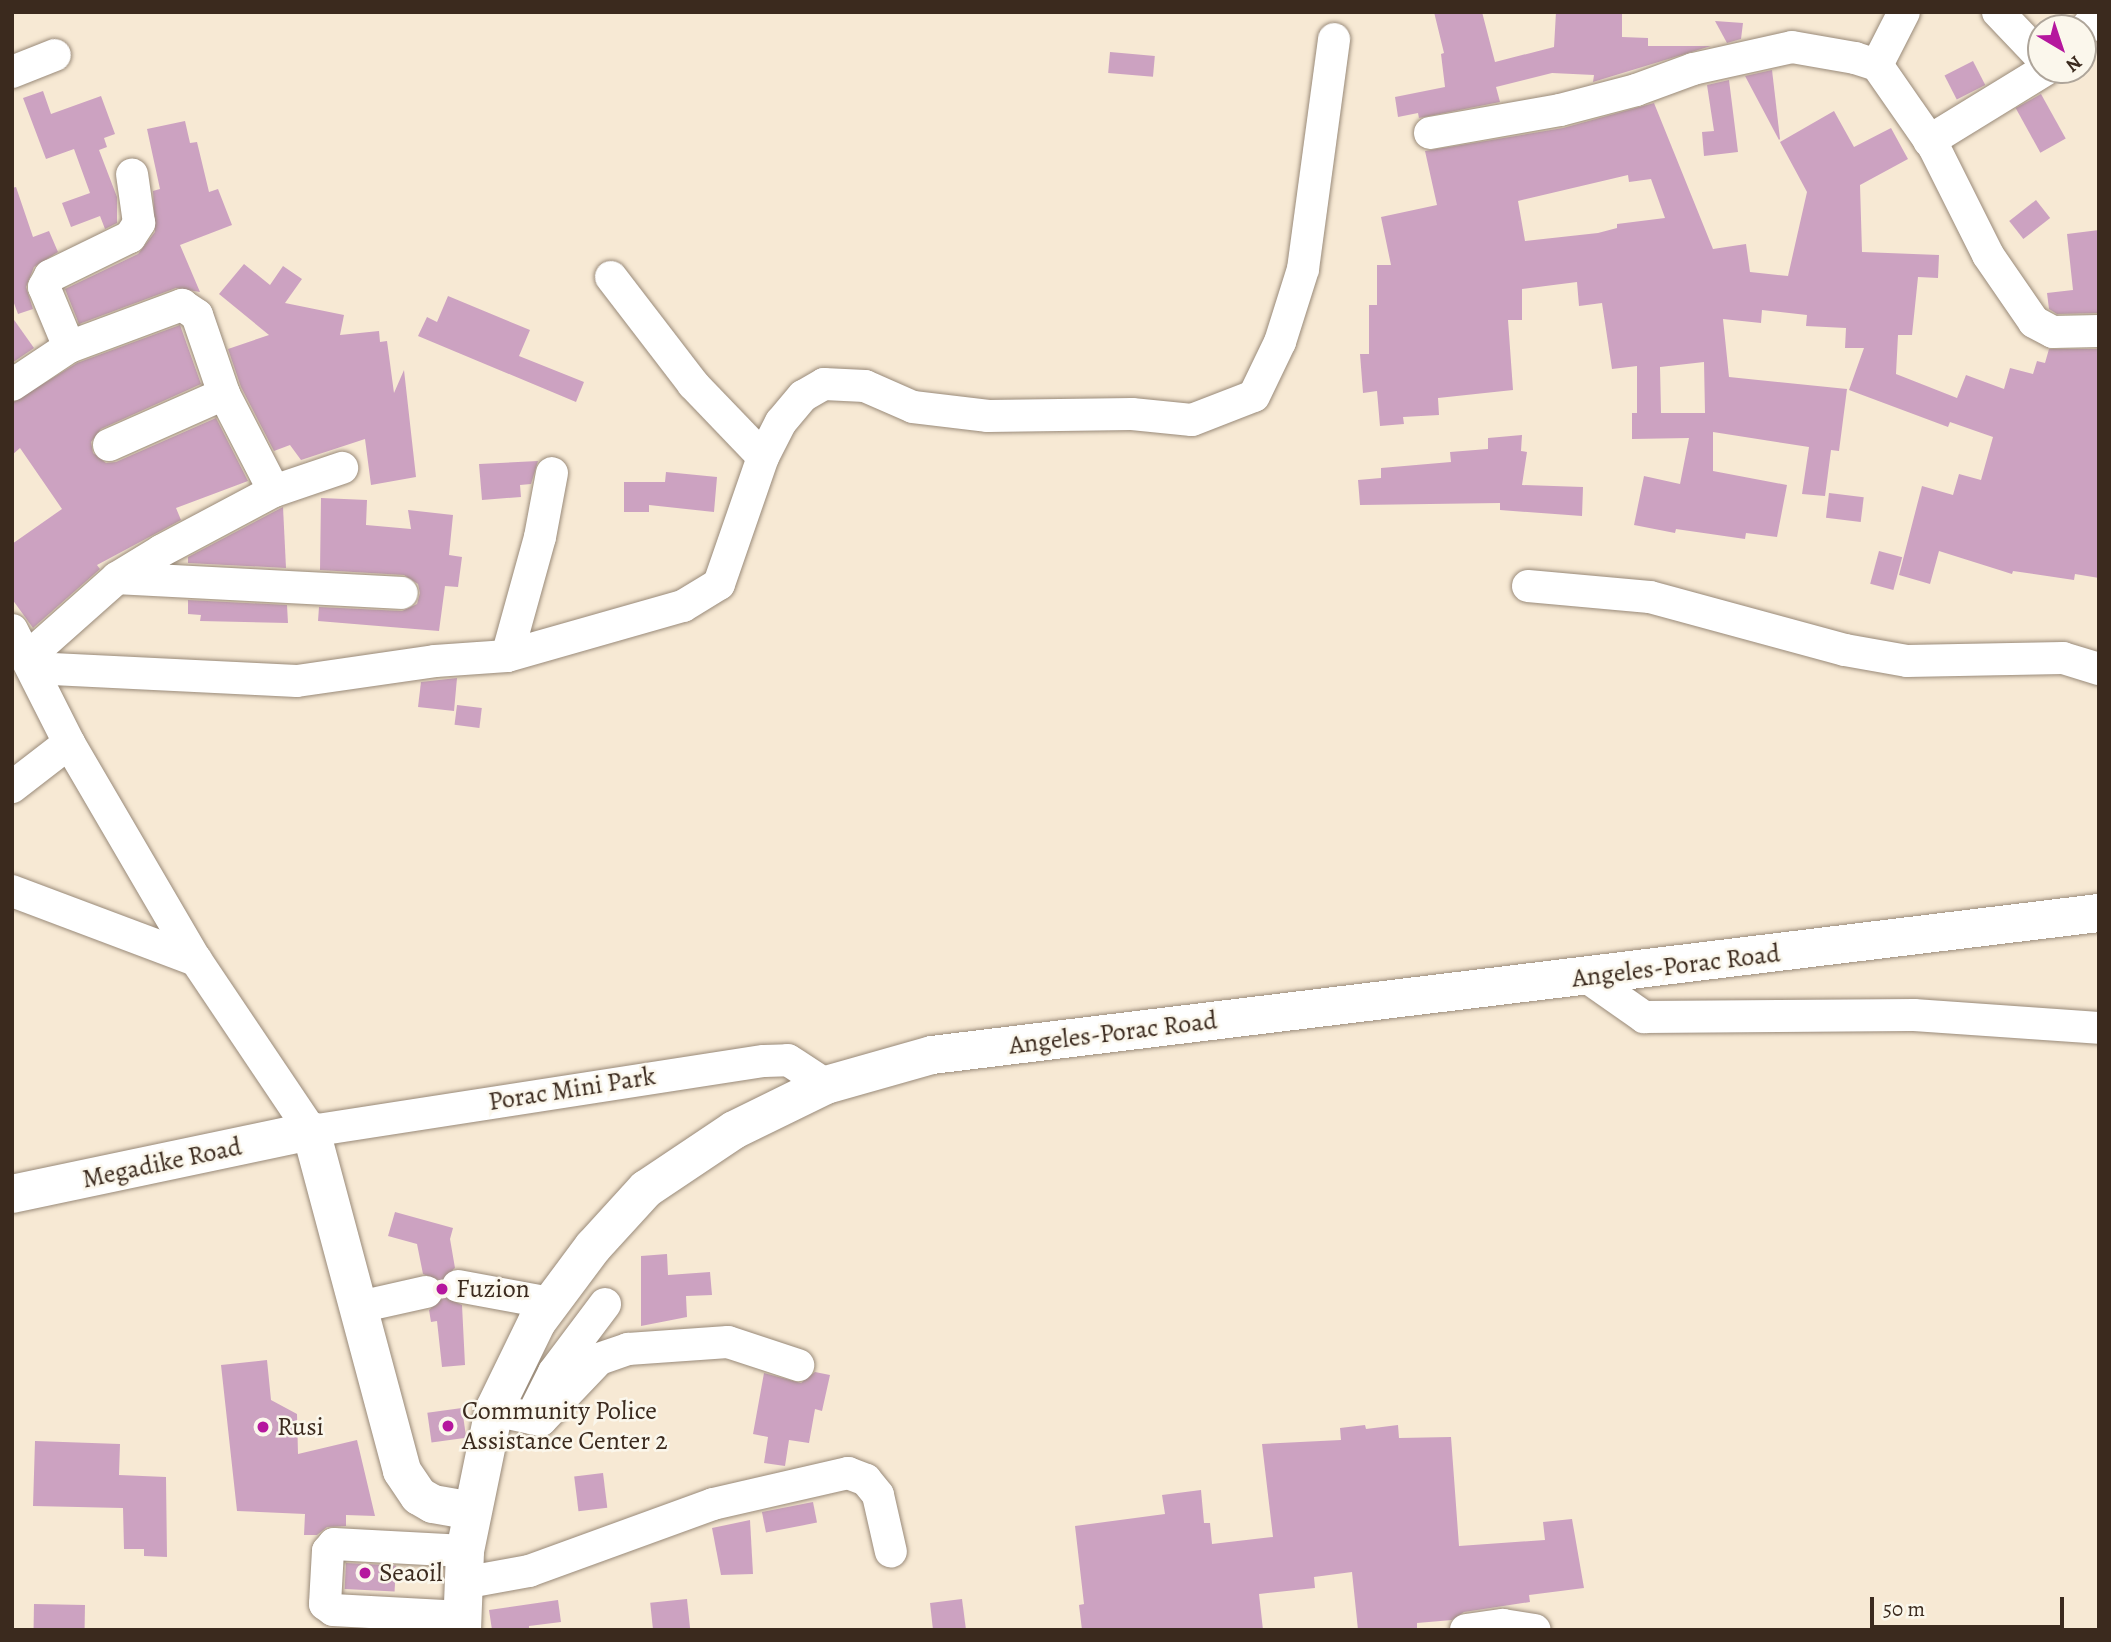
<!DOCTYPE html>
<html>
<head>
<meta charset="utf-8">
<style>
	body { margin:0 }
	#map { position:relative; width:2111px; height:1642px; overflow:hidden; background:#f7e9d4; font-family:Alegreya,serif }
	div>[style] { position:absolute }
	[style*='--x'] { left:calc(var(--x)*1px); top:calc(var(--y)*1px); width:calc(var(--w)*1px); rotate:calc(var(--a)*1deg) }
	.building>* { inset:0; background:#cca2c1; transform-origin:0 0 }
	.roads { filter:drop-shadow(0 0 2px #998a79) drop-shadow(0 0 2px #998a79) }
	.minor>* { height:32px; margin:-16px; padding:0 16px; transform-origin:16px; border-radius:16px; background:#fff }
	.major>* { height:38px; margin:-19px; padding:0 19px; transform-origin:19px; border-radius:19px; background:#fff }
	.dots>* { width:19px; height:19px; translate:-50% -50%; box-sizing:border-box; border:4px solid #fbf7ec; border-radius:50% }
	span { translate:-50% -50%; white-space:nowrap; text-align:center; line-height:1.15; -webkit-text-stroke:5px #fbf7ec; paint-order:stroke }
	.street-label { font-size:26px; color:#3b2a1e }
	.poi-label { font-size:26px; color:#3b2a1e }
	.left { translate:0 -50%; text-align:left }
	.frame { position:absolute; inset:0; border:14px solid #3b2a1e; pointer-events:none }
	.north { position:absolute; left:2027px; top:14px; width:70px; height:70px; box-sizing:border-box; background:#fbf7ec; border:2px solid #aea59a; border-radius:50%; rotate:141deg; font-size:19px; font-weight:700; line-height:28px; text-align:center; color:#3b2a1e }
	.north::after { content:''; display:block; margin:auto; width:24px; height:32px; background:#b5179e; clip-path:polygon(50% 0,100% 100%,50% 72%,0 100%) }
	.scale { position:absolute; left:1870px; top:1597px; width:194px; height:32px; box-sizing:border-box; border:4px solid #3b2a1e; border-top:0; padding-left:9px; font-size:21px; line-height:24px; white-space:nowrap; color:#3b2a1e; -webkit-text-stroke:5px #fbf7ec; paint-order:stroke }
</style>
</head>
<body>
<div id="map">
	<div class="building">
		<i style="clip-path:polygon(1434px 12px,1482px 12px,1495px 62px,1554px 47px,1556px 12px,1622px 12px,1622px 37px,1648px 38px,1648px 46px,1711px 46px,1593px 82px,1594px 75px,1552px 73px,1496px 87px,1500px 102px,1419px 118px,1418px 113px,1398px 117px,1395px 97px,1445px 87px,1441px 54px,1444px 53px)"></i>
		<i style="clip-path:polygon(1715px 21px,1743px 23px,1741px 39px,1727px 43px)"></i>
		<i style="left:1110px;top:52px;width:45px;height:21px;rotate:5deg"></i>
		<i style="left:1973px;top:61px;width:27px;height:32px;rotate:63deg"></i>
		<i style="clip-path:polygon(1772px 70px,1780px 139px,1779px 140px,1745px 76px)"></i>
		<i style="clip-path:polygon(1729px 80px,1738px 152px,1704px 156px,1702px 132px,1714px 131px,1707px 85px)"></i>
		<i style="clip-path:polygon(43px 91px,51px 114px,101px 96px,115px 134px,104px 138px,107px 147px,99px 150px,117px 197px,117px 223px,105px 229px,100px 216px,71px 227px,62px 203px,90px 193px,74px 149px,46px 159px,23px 98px)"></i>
		<i style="left:2041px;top:94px;width:51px;height:29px;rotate:61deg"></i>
		<i style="clip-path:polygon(evenodd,1654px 103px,1713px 249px,1746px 244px,1750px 272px,1788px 276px,1807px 192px,1780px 142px,1834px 111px,1854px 147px,1891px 128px,1908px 159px,1860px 185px,1862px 252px,1939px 255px,1938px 278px,1918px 277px,1912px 335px,1898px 335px,1896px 374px,1957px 398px,1966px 375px,2004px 389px,2010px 368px,2033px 374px,2037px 361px,2045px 363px,2049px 349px,2099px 349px,2099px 578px,2075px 574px,2074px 580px,2013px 571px,2012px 574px,1939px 551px,1930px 584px,1899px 575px,1922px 486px,1953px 495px,1959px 474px,1981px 480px,1993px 437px,1950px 422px,1948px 427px,1849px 390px,1864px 348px,1845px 348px,1846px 328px,1806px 326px,1807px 315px,1762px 310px,1761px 323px,1723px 319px,1729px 377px,1847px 389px,1839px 451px,1831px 450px,1825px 496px,1802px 494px,1809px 447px,1713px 432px,1713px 471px,1787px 485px,1777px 537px,1746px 533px,1745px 539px,1676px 529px,1675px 533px,1634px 525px,1644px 476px,1680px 484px,1689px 438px,1632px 439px,1632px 413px,1637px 413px,1637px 366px,1612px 369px,1602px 303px,1579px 306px,1577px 282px,1522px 289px,1522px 320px,1508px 320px,1513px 390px,1438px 398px,1439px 415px,1403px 417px,1404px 424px,1380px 426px,1377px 391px,1363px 393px,1360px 354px,1369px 354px,1369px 305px,1377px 305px,1377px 265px,1391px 265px,1381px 217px,1437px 205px,1425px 151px,1563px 128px,1654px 103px,1628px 175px,1629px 182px,1651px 179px,1665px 218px,1617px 224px,1617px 228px,1598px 233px,1525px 241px,1518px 201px,1628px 175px,1654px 103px,1704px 362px,1705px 413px,1661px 413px,1660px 367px,1704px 362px)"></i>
		<i style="clip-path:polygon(185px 121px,190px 143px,197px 142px,209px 192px,218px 189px,232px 225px,180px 245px,200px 292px,176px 288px,79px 324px,65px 289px,138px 254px,155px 232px,153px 191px,160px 189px,147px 129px)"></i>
		<i style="clip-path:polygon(16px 187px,33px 237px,49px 231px,58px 252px,34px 267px,26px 287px,33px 309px,18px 314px,12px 298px,12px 188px)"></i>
		<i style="left:2036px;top:200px;width:23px;height:34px;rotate:52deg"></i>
		<i style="clip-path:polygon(2099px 230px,2099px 313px,2057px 314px,2049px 309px,2047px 293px,2073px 290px,2067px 234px)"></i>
		<i style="clip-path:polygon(244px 264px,270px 285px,283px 266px,302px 279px,285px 303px,344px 315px,340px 335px,379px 331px,380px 342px,387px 341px,394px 393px,404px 370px,416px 477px,371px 485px,365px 439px,301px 460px,290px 445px,274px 451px,241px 387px,228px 349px,269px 335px,219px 294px)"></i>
		<i style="clip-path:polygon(448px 296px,530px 330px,519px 356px,584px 382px,576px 402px,418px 336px,427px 317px,437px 322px)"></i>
		<i style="clip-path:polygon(12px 317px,34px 348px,12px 363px)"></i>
		<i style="clip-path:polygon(180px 325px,201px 384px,101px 429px,91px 442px,93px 453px,106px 463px,116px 462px,216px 418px,248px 481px,176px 508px,181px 520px,97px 565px,100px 569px,33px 628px,12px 599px,12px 544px,62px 509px,20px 448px,12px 455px,12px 403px,77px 363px)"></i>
		<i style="clip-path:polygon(1522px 435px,1521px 451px,1527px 452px,1522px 485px,1583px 487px,1582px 516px,1500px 510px,1500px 503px,1360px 505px,1358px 480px,1381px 478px,1381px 468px,1451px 462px,1450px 452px,1488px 449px,1488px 438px)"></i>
		<i style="clip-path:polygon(538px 461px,531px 484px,520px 485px,521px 497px,482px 500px,479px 464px)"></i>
		<i style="clip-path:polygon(666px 472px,717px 477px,714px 512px,649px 505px,649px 512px,624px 512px,624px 482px,665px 482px)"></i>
		<i style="left:1829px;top:493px;width:35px;height:25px;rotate:7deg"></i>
		<i style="clip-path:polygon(321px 498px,367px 500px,366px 525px,411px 529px,408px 510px,453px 515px,449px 555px,462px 557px,458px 587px,445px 586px,439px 631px,318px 621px,319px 607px,402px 611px,417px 604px,420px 593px,418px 584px,404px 575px,320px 570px)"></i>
		<i style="clip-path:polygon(283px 507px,286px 568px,188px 563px,188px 557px)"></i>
		<i style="left:1879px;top:551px;width:24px;height:34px;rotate:15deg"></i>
		<i style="clip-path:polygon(188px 600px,287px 605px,288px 623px,200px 621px,201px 615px,188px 614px)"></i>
		<i style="clip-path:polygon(457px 678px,454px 711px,418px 707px,421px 682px)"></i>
		<i style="left:457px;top:705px;width:25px;height:20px;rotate:7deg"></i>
		<i style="clip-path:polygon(395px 1212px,453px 1228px,450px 1239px,455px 1268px,441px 1281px,423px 1274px,417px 1244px,388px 1236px)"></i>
		<i style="clip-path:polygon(667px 1254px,668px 1275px,710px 1272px,712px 1295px,686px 1296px,687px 1317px,641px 1326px,641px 1256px)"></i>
		<i style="clip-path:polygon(444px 1297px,462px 1305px,465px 1365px,442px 1367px,437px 1321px,431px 1322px,429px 1310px)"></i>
		<i style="clip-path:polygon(267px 1360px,271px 1400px,297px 1414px,298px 1454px,357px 1440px,375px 1516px,346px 1515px,346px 1526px,327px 1527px,317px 1535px,304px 1535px,305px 1514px,237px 1511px,221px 1365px)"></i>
		<i style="clip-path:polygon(815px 1372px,830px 1375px,822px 1411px,815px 1409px,809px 1443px,789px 1440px,785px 1466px,764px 1463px,768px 1437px,753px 1434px,764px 1373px,801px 1383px)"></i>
		<i style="left:462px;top:1408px;width:30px;height:35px;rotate:82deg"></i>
		<i style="clip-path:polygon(1365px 1425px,1366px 1429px,1398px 1425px,1399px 1438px,1451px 1437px,1459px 1546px,1545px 1540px,1543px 1522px,1572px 1519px,1584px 1588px,1529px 1595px,1530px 1602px,1464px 1612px,1452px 1620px,1417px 1623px,1417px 1628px,1358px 1630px,1352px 1572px,1314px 1577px,1315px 1588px,1259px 1594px,1263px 1630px,1082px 1630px,1079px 1605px,1084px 1604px,1075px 1526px,1165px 1514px,1162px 1495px,1201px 1490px,1204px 1523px,1210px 1523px,1212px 1544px,1273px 1537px,1262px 1444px,1341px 1440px,1340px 1428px)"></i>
		<i style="clip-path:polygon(35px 1441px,120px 1444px,119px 1475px,166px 1477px,167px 1557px,144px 1556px,144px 1549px,124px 1549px,123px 1508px,33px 1506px)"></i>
		<i style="left:603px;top:1473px;width:35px;height:29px;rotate:83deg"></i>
		<i style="left:813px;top:1502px;width:21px;height:52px;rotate:79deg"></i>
		<i style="clip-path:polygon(750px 1520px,753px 1574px,721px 1575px,712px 1528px)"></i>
		<i style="left:346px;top:1563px;width:50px;height:26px;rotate:3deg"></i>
		<i style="left:687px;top:1599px;width:31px;height:37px;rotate:84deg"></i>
		<i style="clip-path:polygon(962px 1599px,966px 1630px,933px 1630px,930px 1603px)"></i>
		<i style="clip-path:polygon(558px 1600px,561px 1622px,529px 1626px,529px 1630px,492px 1630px,489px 1610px)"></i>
		<i style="left:34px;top:1604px;width:51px;height:26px;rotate:1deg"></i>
	</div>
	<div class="roads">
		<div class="minor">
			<i style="--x:1998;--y:12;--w:62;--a:46.3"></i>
			<i style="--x:2083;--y:32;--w:26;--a:-51"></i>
			<i style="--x:1877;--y:65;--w:59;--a:-63"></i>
			<i style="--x:12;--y:72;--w:46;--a:-21.6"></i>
			<i style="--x:1430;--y:133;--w:132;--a:-10"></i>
			<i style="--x:1560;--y:110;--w:79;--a:-14.7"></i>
			<i style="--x:1636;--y:90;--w:61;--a:-20.2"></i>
			<i style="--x:1693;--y:69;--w:101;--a:-12.5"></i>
			<i style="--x:1792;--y:47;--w:64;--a:9.9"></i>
			<i style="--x:1855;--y:58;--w:23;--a:18"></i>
			<i style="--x:1877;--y:65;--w:100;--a:55.2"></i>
			<i style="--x:1934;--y:147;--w:121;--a:63.4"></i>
			<i style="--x:1988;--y:255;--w:81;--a:55.5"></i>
			<i style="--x:2034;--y:322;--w:21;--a:28"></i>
			<i style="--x:2053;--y:332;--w:46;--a:-1.2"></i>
			<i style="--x:1929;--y:141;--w:136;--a:-31.5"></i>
			<i style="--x:611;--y:277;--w:135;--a:52.5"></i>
			<i style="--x:693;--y:384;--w:101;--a:46.2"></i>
			<i style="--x:69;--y:347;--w:65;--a:-112.6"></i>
			<i style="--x:44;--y:287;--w:13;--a:-61"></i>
			<i style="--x:50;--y:276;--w:89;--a:-26"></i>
			<i style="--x:130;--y:237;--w:17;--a:-57"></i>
			<i style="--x:139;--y:223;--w:49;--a:-98.1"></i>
			<i style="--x:12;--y:385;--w:69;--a:-33.7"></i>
			<i style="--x:69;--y:347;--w:121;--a:-20.4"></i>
			<i style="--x:182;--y:305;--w:18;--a:34"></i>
			<i style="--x:197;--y:315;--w:83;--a:71.1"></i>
			<i style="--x:224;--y:394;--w:109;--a:62.7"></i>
			<i style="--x:109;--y:445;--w:126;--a:-23.9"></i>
			<i style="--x:117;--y:578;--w:285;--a:3"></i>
			<i style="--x:1528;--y:586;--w:122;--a:5.2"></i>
			<i style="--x:1650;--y:597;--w:202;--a:15.2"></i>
			<i style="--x:1845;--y:650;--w:63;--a:10.1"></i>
			<i style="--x:1907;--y:661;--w:156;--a:-1.1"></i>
			<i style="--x:2063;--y:658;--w:38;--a:17"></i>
			<i style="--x:12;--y:630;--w:127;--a:63.2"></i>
			<i style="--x:69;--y:743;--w:251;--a:59.7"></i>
			<i style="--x:196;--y:960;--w:206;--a:56.1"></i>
			<i style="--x:311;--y:1131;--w:458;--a:-8.8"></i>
			<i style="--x:764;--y:1061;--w:24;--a:-2"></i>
			<i style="--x:788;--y:1060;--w:45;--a:33.3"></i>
			<i style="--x:507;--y:656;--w:123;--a:-74.5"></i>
			<i style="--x:540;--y:537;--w:65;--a:-79.4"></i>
			<i style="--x:28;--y:657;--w:119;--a:-41.6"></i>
			<i style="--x:117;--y:578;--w:52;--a:-31.5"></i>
			<i style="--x:161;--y:551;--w:128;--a:-28"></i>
			<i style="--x:274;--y:491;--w:72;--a:-18.7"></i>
			<i style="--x:32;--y:668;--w:265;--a:2.8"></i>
			<i style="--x:297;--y:681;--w:139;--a:-8.2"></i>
			<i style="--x:435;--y:661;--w:72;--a:-4"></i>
			<i style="--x:507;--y:656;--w:183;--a:-15.9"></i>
			<i style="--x:683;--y:606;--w:42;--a:-31.4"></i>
			<i style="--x:719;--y:584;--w:134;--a:-70.9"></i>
			<i style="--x:763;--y:457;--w:39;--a:-63"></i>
			<i style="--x:781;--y:422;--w:34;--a:-50"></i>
			<i style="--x:803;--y:396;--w:24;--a:-30"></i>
			<i style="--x:824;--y:384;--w:41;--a:2.8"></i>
			<i style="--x:865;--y:386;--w:52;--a:23.6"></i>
			<i style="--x:913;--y:407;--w:76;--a:6.8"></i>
			<i style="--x:988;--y:416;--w:144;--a:-0.8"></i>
			<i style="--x:1132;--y:414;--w:60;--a:5.7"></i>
			<i style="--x:1192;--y:420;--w:66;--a:-21.2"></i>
			<i style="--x:1254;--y:396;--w:60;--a:-64.3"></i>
			<i style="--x:1280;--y:342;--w:77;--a:-72.5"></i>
			<i style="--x:1303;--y:269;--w:232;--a:-82.3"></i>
			<i style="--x:12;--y:787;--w:72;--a:-37.7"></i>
			<i style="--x:12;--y:891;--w:197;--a:20.6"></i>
			<i style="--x:1587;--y:977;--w:70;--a:35.1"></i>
			<i style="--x:1644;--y:1017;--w:270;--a:-0.4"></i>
			<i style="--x:1914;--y:1015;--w:185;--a:4"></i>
			<i style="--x:458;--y:1286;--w:95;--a:10.4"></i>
			<i style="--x:359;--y:1307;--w:69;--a:-12.6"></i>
			<i style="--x:494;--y:1410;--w:48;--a:12"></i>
			<i style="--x:541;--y:1420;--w:84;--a:-46.4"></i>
			<i style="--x:599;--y:1359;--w:31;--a:-19"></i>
			<i style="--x:628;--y:1349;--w:100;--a:-4"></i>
			<i style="--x:728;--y:1342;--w:74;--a:18.2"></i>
			<i style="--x:531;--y:1418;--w:51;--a:-63.4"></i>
			<i style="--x:554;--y:1372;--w:85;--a:-53.1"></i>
			<i style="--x:463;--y:1583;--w:67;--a:-10.3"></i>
			<i style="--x:529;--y:1571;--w:196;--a:-20"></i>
			<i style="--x:713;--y:1504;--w:139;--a:-12.9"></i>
			<i style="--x:848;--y:1473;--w:19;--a:21"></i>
			<i style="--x:866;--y:1480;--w:19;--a:51"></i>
			<i style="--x:878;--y:1495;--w:58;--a:77.2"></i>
			<i style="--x:462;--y:1617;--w:129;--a:-176.9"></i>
			<i style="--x:333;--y:1610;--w:10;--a:-143"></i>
			<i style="--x:325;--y:1604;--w:53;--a:-86.8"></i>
			<i style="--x:328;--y:1551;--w:9;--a:-49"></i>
			<i style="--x:334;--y:1544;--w:131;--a:3.1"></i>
			<i style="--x:1466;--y:1630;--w:37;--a:-8"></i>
			<i style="--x:1503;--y:1625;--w:32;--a:9"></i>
		</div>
		<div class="major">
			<i style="--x:12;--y:1194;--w:306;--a:-11.9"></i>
			<i style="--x:311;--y:1131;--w:352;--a:75"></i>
			<i style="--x:402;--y:1471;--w:30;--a:56"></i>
			<i style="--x:419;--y:1496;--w:16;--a:30"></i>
			<i style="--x:433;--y:1504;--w:39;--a:10"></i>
			<i style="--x:462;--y:1630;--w:79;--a:-87.8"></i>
			<i style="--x:465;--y:1551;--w:144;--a:-78.4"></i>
			<i style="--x:494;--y:1410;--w:98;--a:-64"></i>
			<i style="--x:537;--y:1322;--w:94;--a:-53.3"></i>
			<i style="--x:593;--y:1247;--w:79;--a:-47.6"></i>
			<i style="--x:646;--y:1189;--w:106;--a:-33.8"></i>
			<i style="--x:734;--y:1130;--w:102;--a:-26.1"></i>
			<i style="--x:826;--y:1085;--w:110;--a:-15.8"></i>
			<i style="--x:932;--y:1055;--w:1176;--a:-6.94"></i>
		</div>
	</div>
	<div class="dots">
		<i style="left:442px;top:1289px;background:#b5179e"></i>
		<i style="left:448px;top:1426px;background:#b5179e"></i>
		<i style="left:263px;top:1427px;background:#b5179e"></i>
		<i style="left:365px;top:1573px;background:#b5179e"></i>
	</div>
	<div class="street-label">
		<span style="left:1676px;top:966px;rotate:-7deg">Angeles-Porac Road</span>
		<span style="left:1113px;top:1033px;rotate:-7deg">Angeles-Porac Road</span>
		<span style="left:572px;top:1089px;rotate:-9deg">Porac Mini Park</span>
		<span style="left:162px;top:1163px;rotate:-12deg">Megadike Road</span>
	</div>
	<div class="poi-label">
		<span class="left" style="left:456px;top:1289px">Fuzion</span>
		<span class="left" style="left:462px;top:1426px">Community Police<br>Assistance Center 2</span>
		<span class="left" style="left:277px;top:1427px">Rusi</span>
		<span class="left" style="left:379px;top:1573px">Seaoil</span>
	</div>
	<div class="frame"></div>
	<div class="north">N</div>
	<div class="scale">50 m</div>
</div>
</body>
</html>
